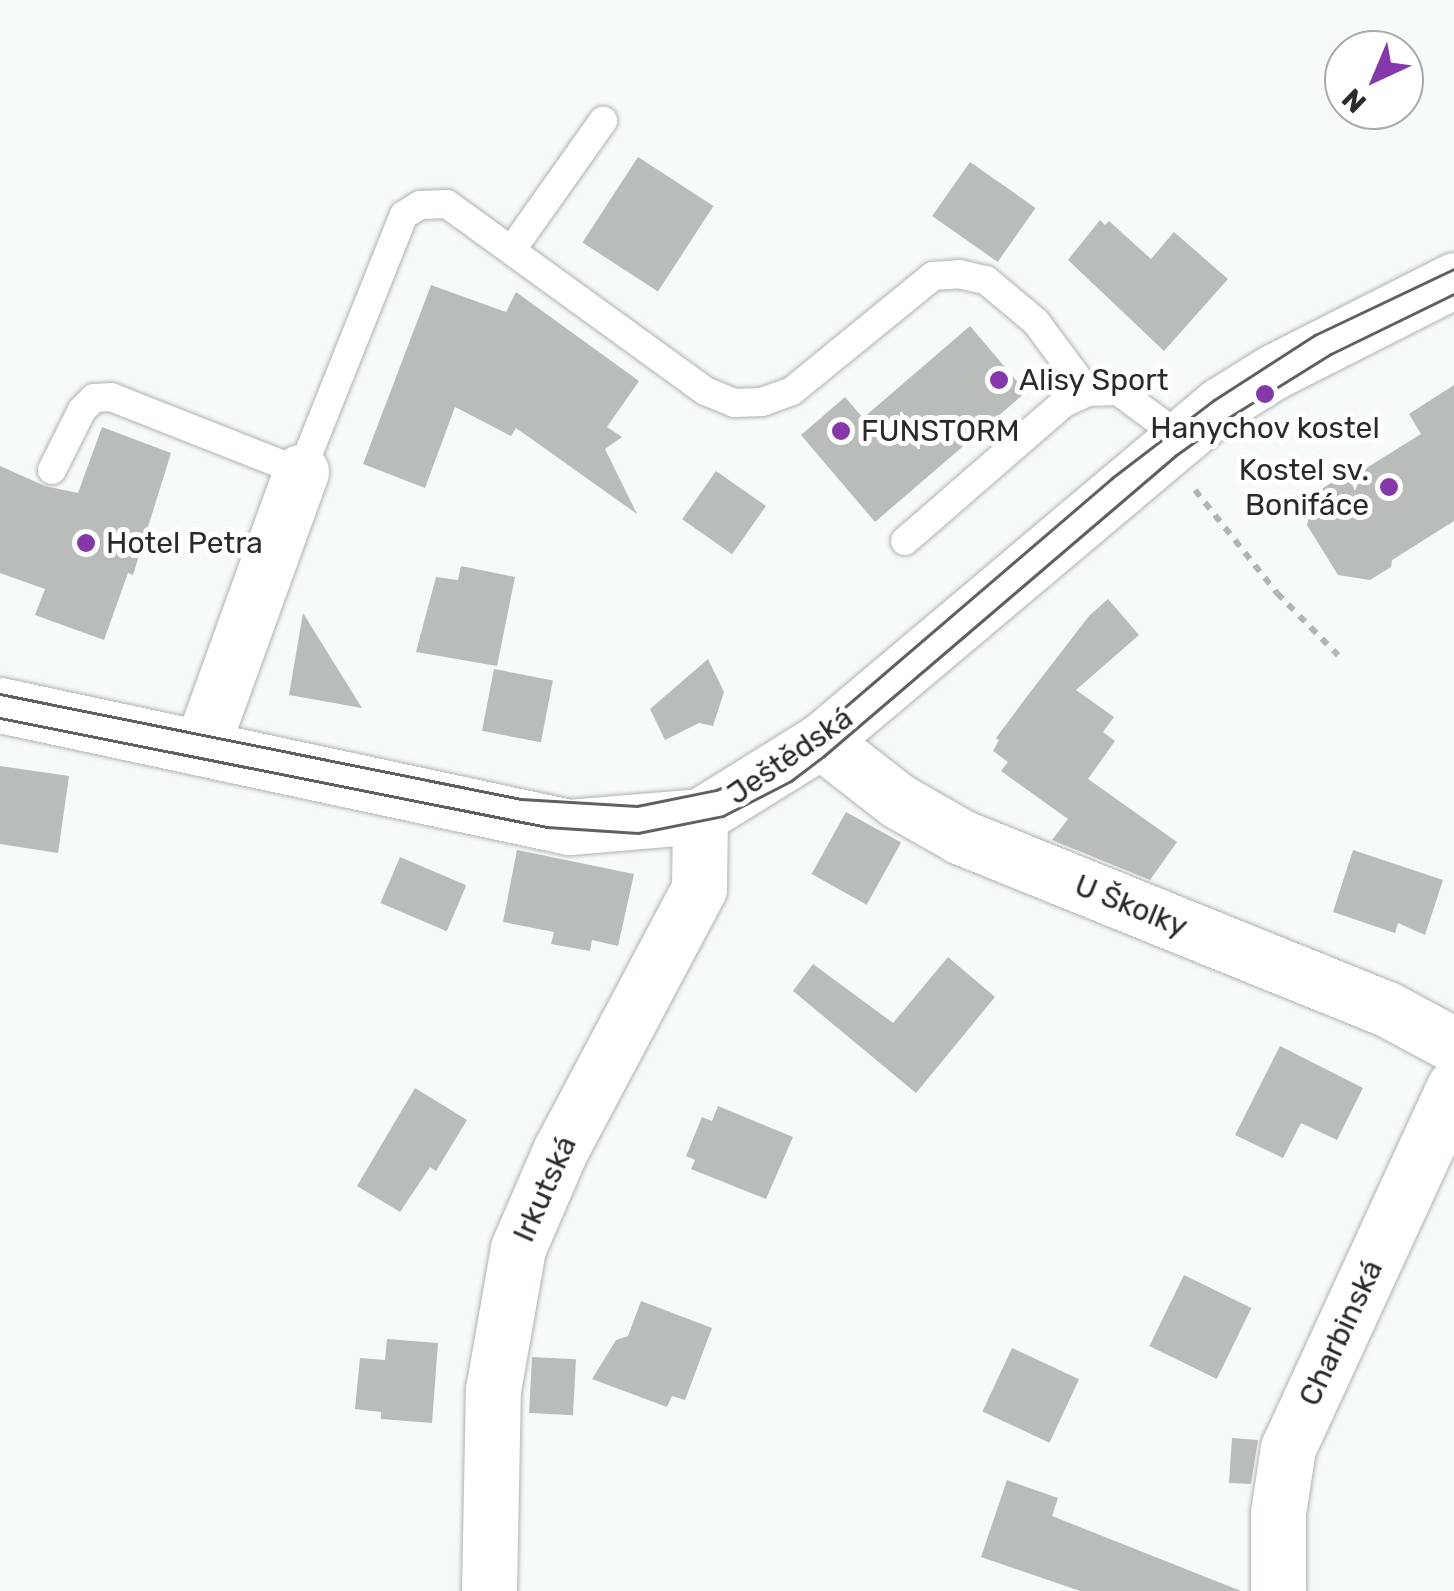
<!DOCTYPE html>
<html>
<head>
<meta charset="utf-8">
<style>
	body { margin:0 }
	#map { position:relative; width:1454px; height:1591px; overflow:hidden; background:#f6fbf8; font-family:Rubik,sans-serif }
	div>[style] { position:absolute }
	[style*='--x'] { left:calc(var(--x)*1px); top:calc(var(--y)*1px); width:calc(var(--w)*1px); rotate:calc(var(--a)*1deg) }
	.building>* { inset:0; background:#b8bdba; transform-origin:0 0 }
	.path>* { height:6px; margin-top:-3px; transform-origin:0; background:repeating-linear-gradient(90deg,#b0b4b2 0 8px,transparent 0 16px) }
	.roads { filter:drop-shadow(0 0 2px #aeb3b0) drop-shadow(0 0 2px #aeb3b0) }
	.service>* { height:28px; margin:-14px; padding:0 14px; transform-origin:14px; border-radius:14px; background:#fff }
	.minor>* { height:55px; margin:-27.5px; padding:0 27.5px; transform-origin:27.5px; border-radius:27.5px; background:#fff }
	.tram>* { height:2.5px; margin:-1.25px; padding:0 1.25px; transform-origin:1.25px; border-radius:1.25px; background:#5e6160 }
	.dots>* { width:28px; height:28px; translate:-50% -50%; box-sizing:border-box; border:5px solid #fff; border-radius:50% }
	span { translate:-50% -50%; white-space:nowrap; text-align:center; line-height:1.15; -webkit-text-stroke:10px #fff; paint-order:stroke }
	.poi-label { font-size:30px; color:#292b2a }
	.left { translate:0 -50%; text-align:left }
	.right { translate:-100% -50%; text-align:right }
	.street-label { font-size:30px; color:#292b2a }
	.north { position:absolute; left:1324px; top:30px; width:100px; height:100px; box-sizing:border-box; background:#fff; border:2px solid #a9aaaa; border-radius:50%; rotate:224deg; font-size:28px; font-weight:700; line-height:40px; text-align:center; color:#292b2a }
	.north::after { content:''; display:block; margin:auto; width:35px; height:45px; background:#8438a9; clip-path:polygon(50% 0,100% 100%,50% 72%,0 100%) }
</style>
</head>
<body>
<div id="map">
	<div class="building">
		<i style="left:638px;top:157px;width:90px;height:102px;rotate:33deg"></i>
		<i style="left:970px;top:162px;width:80px;height:66px;rotate:35deg"></i>
		<i style="clip-path:polygon(1100px 220px,1105px 225px,1109px 221px,1151px 259px,1174px 232px,1228px 279px,1164px 351px,1068px 260px)"></i>
		<i style="clip-path:polygon(431px 285px,506px 312px,516px 292px,639px 381px,607px 427px,622px 437px,605px 449px,637px 514px,516px 428px,511px 436px,455px 407px,425px 488px,363px 464px)"></i>
		<i style="clip-path:polygon(970px 326px,1026px 392px,875px 522px,801px 435px,845px 397px,863px 418px)"></i>
		<i style="clip-path:polygon(1454px 385px,1454px 521px,1392px 560px,1391px 567px,1370px 580px,1338px 575px,1307px 525px,1315px 493px,1336px 480px,1344px 482px,1421px 434px,1409px 414px)"></i>
		<i style="clip-path:polygon(102px 427px,171px 453px,133px 575px,128px 573px,104px 640px,35px 615px,45px 589px,0 573px,0 466px,45px 486px,78px 493px)"></i>
		<i style="left:716px;top:471px;width:61px;height:59px;rotate:35deg"></i>
		<i style="clip-path:polygon(461px 566px,515px 577px,497px 666px,416px 652px,436px 577px,458px 580px)"></i>
		<i style="clip-path:polygon(1108px 599px,1139px 635px,1076px 690px,1114px 717px,1103px 732px,1115px 741px,1088px 779px,1177px 842px,1150px 880px,1052px 840px,1068px 819px,1001px 771px,1008px 762px,993px 751px,999px 740px,996px 738px,1025px 699px,1089px 616px)"></i>
		<i style="clip-path:polygon(303px 613px,362px 708px,289px 695px)"></i>
		<i style="clip-path:polygon(708px 659px,724px 692px,713px 726px,699px 723px,665px 740px,650px 709px)"></i>
		<i style="left:494px;top:669px;width:60px;height:63px;rotate:11deg"></i>
		<i style="clip-path:polygon(0 766px,69px 776px,58px 853px,0 844px)"></i>
		<i style="left:846px;top:812px;width:63px;height:71px;rotate:29deg"></i>
		<i style="clip-path:polygon(517px 850px,634px 874px,618px 946px,592px 940px,590px 951px,551px 944px,554px 932px,503px 922px)"></i>
		<i style="clip-path:polygon(1353px 850px,1443px 880px,1425px 935px,1398px 923px,1395px 933px,1333px 912px)"></i>
		<i style="left:400px;top:857px;width:72px;height:50px;rotate:23deg"></i>
		<i style="clip-path:polygon(948px 957px,995px 997px,916px 1093px,793px 991px,813px 964px,893px 1023px)"></i>
		<i style="clip-path:polygon(1280px 1046px,1363px 1088px,1337px 1140px,1301px 1123px,1283px 1158px,1235px 1135px)"></i>
		<i style="clip-path:polygon(415px 1088px,467px 1120px,436px 1171px,430px 1167px,400px 1212px,357px 1186px)"></i>
		<i style="clip-path:polygon(718px 1106px,793px 1137px,766px 1199px,691px 1169px,695px 1160px,686px 1156px,702px 1117px,712px 1121px)"></i>
		<i style="left:1184px;top:1275px;width:75px;height:79px;rotate:26deg"></i>
		<i style="clip-path:polygon(641px 1301px,712px 1328px,685px 1400px,672px 1396px,667px 1407px,592px 1379px,616px 1340px,628px 1336px)"></i>
		<i style="clip-path:polygon(387px 1339px,438px 1343px,432px 1423px,381px 1419px,381px 1412px,355px 1409px,360px 1358px,385px 1360px)"></i>
		<i style="left:1012px;top:1348px;width:74px;height:70px;rotate:25deg"></i>
		<i style="left:532px;top:1357px;width:44px;height:56px;rotate:3deg"></i>
		<i style="clip-path:polygon(1232px 1438px,1258px 1440px,1251px 1484px,1229px 1483px)"></i>
		<i style="clip-path:polygon(1007px 1480px,1058px 1498px,1052px 1516px,1241px 1591px,1080px 1591px,981px 1557px)"></i>
	</div>
	<div class="path">
		<i style="--x:1195;--y:490;--w:132;--a:51.5"></i>
		<i style="--x:1277;--y:593;--w:87;--a:45.5"></i>
	</div>
	<div class="roads">
		<div class="service">
			<i style="--x:513;--y:248;--w:156;--a:-54.7"></i>
			<i style="--x:52;--y:470;--w:67;--a:-63.4"></i>
			<i style="--x:82;--y:410;--w:17;--a:-45"></i>
			<i style="--x:94;--y:398;--w:17;--a:-3"></i>
			<i style="--x:111;--y:397;--w:204;--a:21.5"></i>
			<i style="--x:301;--y:472;--w:277;--a:-68.2"></i>
			<i style="--x:404;--y:215;--w:19;--a:-32"></i>
			<i style="--x:420;--y:205;--w:27;--a:-2"></i>
			<i style="--x:447;--y:204;--w:319;--a:35.9"></i>
			<i style="--x:705;--y:391;--w:31;--a:22"></i>
			<i style="--x:734;--y:403;--w:28;--a:-2"></i>
			<i style="--x:762;--y:402;--w:32;--a:-20"></i>
			<i style="--x:792;--y:391;--w:182;--a:-39.2"></i>
			<i style="--x:933;--y:276;--w:26;--a:-4"></i>
			<i style="--x:959;--y:274;--w:28;--a:13"></i>
			<i style="--x:986;--y:280;--w:65;--a:40"></i>
			<i style="--x:1036;--y:322;--w:87;--a:53.4"></i>
			<i style="--x:905;--y:541;--w:211;--a:-41"></i>
			<i style="--x:1064;--y:403;--w:26;--a:-25"></i>
			<i style="--x:1088;--y:392;--w:30;--a:-2"></i>
			<i style="--x:1118;--y:391;--w:76;--a:36.4"></i>
		</div>
		<div class="minor">
			<i style="--x:0;--y:705;--w:582;--a:12.1"></i>
			<i style="--x:569;--y:827;--w:131;--a:-4.8"></i>
			<i style="--x:700;--y:816;--w:142;--a:-31.8"></i>
			<i style="--x:821;--y:741;--w:522;--a:-40.1"></i>
			<i style="--x:1220;--y:405;--w:62;--a:-31.9"></i>
			<i style="--x:1273;--y:372;--w:203;--a:-26.9"></i>
			<i style="--x:821;--y:741;--w:98;--a:37.9"></i>
			<i style="--x:898;--y:801;--w:73;--a:29.7"></i>
			<i style="--x:961;--y:837;--w:459;--a:22"></i>
			<i style="--x:1387;--y:1009;--w:76;--a:28.2"></i>
			<i style="--x:201;--y:748;--w:294;--a:-70.1"></i>
			<i style="--x:489;--y:1591;--w:201;--a:-88.9"></i>
			<i style="--x:493;--y:1390;--w:144;--a:-80"></i>
			<i style="--x:518;--y:1248;--w:106;--a:-66.6"></i>
			<i style="--x:560;--y:1151;--w:297;--a:-62.1"></i>
			<i style="--x:699;--y:889;--w:73;--a:-89.2"></i>
			<i style="--x:1278;--y:1591;--w:78;--a:-90"></i>
			<i style="--x:1278;--y:1513;--w:66;--a:-81.3"></i>
			<i style="--x:1288;--y:1448;--w:397;--a:-65.3"></i>
		</div>
	</div>
	<div class="tram">
		<i style="--x:0;--y:694;--w:531;--a:11.39"></i>
		<i style="--x:521;--y:799;--w:116;--a:3.5"></i>
		<i style="--x:637;--y:806;--w:81;--a:-11.4"></i>
		<i style="--x:716;--y:790;--w:31;--a:-21"></i>
		<i style="--x:745;--y:779;--w:77;--a:-32.9"></i>
		<i style="--x:810;--y:737;--w:398;--a:-40.6"></i>
		<i style="--x:1112;--y:478;--w:128;--a:-37.4"></i>
		<i style="--x:1214;--y:400;--w:120;--a:-32.8"></i>
		<i style="--x:1315;--y:335;--w:154;--a:-25.4"></i>
		<i style="--x:0;--y:718;--w:558;--a:11.27"></i>
		<i style="--x:547;--y:827;--w:91;--a:3.8"></i>
		<i style="--x:638;--y:833;--w:87;--a:-11.3"></i>
		<i style="--x:723;--y:816;--w:76;--a:-27.2"></i>
		<i style="--x:791;--y:781;--w:41;--a:-37.1"></i>
		<i style="--x:824;--y:756;--w:462;--a:-40.5"></i>
		<i style="--x:1175;--y:456;--w:65;--a:-35.6"></i>
		<i style="--x:1228;--y:418;--w:121;--a:-31.9"></i>
		<i style="--x:1331;--y:354;--w:137;--a:-26"></i>
	</div>
	<div class="dots">
		<i style="left:999px;top:380px;background:#8438a9"></i>
		<i style="left:1265px;top:394px;background:#8438a9"></i>
		<i style="left:841px;top:431px;background:#8438a9"></i>
		<i style="left:1389px;top:487px;background:#8438a9"></i>
		<i style="left:86px;top:543px;background:#8438a9"></i>
	</div>
	<div class="poi-label">
		<span class="left" style="left:1019px;top:380px">Alisy Sport</span>
		<span style="left:1265px;top:428px">Hanychov kostel</span>
		<span class="left" style="left:861px;top:431px">FUNSTORM</span>
		<span class="right" style="left:1369px;top:487px">Kostel sv.<br>Bonifáce</span>
		<span class="left" style="left:106px;top:543px">Hotel Petra</span>
	</div>
	<div class="street-label">
		<span style="left:790px;top:756px;rotate:-35deg">Ještědská</span>
		<span style="left:1131px;top:906px;rotate:22deg">U Školky</span>
		<span style="left:545px;top:1189px;rotate:-66deg">Irkutská</span>
		<span style="left:1341px;top:1333px;rotate:-65deg">Charbinská</span>
	</div>
	<div class="north">N</div>
</div>
</body>
</html>
